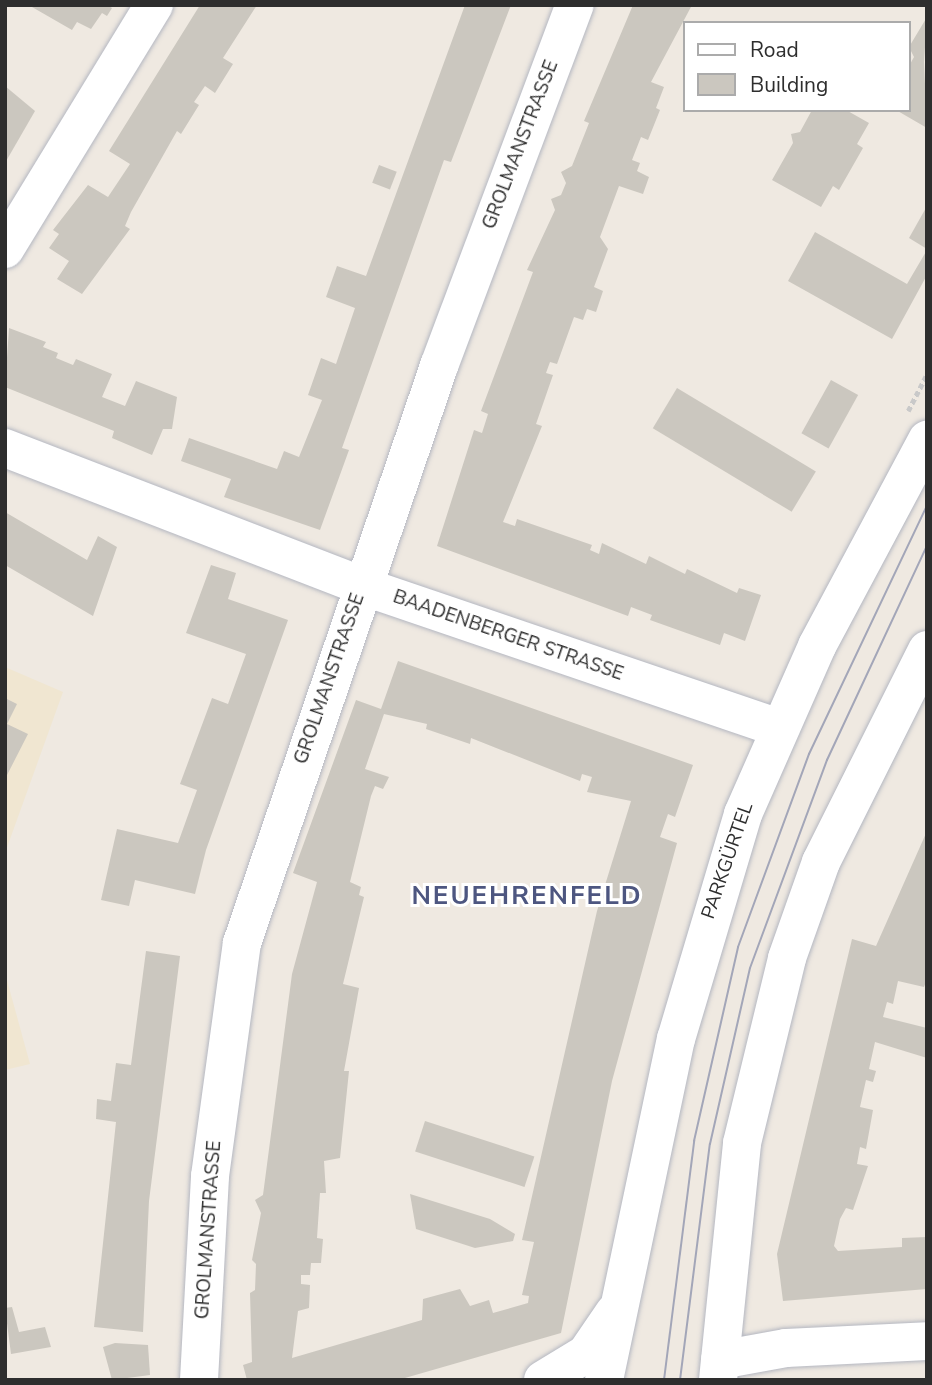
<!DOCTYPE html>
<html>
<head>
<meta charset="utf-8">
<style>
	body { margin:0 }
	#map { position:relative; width:932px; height:1385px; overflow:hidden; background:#efe9e1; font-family:"Nunito Sans",sans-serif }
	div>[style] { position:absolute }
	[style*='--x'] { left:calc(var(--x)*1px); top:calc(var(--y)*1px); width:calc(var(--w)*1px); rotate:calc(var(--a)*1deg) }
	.education>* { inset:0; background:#f0e6d1 }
	.building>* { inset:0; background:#cbc7bf; transform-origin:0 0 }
	.path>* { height:4.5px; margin-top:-2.25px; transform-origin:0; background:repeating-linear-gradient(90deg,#c9c9c9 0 5px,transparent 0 8.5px) }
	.roads { filter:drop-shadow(0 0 2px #b4b7c1) drop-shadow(0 0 2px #b4b7c1) }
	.minor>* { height:38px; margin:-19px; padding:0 19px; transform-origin:19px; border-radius:19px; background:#fff }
	.tertiary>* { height:38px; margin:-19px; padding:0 19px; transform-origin:19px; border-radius:19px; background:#fff }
	.secondary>* { height:38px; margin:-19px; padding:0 19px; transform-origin:19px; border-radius:19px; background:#fff }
	.tram>* { height:2px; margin:-1px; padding:0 1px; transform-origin:1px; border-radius:1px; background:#a3a6b8 }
	span { translate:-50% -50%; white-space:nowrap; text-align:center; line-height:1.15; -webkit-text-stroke:6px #fff; paint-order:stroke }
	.street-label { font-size:19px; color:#2e2e2e }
	.district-label { font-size:26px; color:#4d5680; font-weight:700; letter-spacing:2px }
	.frame { position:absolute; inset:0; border:7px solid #2e2e2e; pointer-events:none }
	.legend { position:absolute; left:683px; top:21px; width:228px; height:91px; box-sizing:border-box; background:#fff; border:2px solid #ababab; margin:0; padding:9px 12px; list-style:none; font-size:21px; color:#2e2e2e }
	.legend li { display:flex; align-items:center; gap:14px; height:35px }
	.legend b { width:35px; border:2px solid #ababab }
</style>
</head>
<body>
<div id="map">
	<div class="education">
		<i style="clip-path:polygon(5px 667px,63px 692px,5px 853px)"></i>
		<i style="clip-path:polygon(5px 973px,30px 1064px,5px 1070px)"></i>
	</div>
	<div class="building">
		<i style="clip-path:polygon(107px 5px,112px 8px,107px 16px,102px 13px,91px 29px,77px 22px,72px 30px,32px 7px)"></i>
		<i style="clip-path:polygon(200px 5px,257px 5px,223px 58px,233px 64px,215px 93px,205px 86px,194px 102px,199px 105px,181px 134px,177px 131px,131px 212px,125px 226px,130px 229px,82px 294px,57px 279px,69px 261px,49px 248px,59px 234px,53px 230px,88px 185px,108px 197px,130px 164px,109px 151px)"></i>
		<i style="clip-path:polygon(465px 5px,511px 5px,451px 162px,444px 160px,342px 448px,349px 450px,320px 530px,224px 497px,231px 479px,181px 461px,189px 438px,277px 469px,284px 451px,299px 457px,322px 400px,308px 395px,321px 358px,336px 364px,355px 308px,326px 297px,337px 266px,366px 276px)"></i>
		<i style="clip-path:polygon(633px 5px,692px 5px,651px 82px,664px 87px,656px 108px,660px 110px,648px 140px,641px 137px,632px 160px,640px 163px,637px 171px,649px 177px,643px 194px,619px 186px,600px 237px,608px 249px,594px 287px,603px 291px,596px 312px,587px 309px,583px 320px,574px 317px,557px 364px,550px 362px,546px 373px,553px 375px,536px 424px,542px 426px,503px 522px,515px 526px,517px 519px,592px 545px,590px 550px,599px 554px,602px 543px,646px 564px,649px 556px,685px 574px,687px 569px,737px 593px,739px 588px,761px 595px,745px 641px,724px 633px,720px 645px,650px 620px,652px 615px,631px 607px,628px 616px,437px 546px,474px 430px,482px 433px,488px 414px,481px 411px,533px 272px,527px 270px,555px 210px,551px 199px,561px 195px,566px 183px,561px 172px,572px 166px,589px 123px,584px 121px)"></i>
		<i style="clip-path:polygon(927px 17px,924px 62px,927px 128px,896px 110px,909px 110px,909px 66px,914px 57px,909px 47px)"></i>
		<i style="clip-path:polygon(5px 86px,35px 111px,5px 163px)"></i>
		<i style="clip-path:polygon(812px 110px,846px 110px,869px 123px,857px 144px,863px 148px,839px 190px,833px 186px,821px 207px,772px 180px,793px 143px,791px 134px,800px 132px)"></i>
		<i style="left:379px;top:165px;width:19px;height:19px;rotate:21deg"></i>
		<i style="clip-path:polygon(927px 206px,927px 249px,909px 238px)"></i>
		<i style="clip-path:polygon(815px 232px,907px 284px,927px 250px,927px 275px,892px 339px,788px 281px)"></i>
		<i style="clip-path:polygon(9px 328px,46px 342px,43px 347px,58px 353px,56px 358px,73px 365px,76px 359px,112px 374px,102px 397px,125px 406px,136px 381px,177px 397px,172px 429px,163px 429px,152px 455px,112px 438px,114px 431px,5px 387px)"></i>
		<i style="left:831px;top:380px;width:31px;height:61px;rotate:29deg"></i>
		<i style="left:677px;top:388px;width:162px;height:47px;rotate:31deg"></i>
		<i style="clip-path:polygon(5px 512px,87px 560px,98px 536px,117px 547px,93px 616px,5px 565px)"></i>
		<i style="clip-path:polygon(211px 565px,236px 573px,228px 599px,288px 620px,206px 850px,195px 894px,135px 880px,129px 906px,101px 900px,117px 829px,178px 843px,197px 790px,180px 784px,212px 698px,228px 704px,246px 654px,186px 633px)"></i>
		<i style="clip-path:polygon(evenodd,398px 661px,693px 765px,675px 817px,668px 814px,660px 837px,677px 843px,612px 1081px,561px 1333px,398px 1380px,247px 1380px,243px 1365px,252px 1362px,250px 1293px,255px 1290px,256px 1264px,252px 1260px,261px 1213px,255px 1200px,263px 1195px,292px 974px,317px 882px,293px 873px,356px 700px,381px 709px,398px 661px,384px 714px,427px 724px,426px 729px,470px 744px,471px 738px,580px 781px,582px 774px,592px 777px,587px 792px,631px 801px,597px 911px,522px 1240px,534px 1242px,522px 1295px,529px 1296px,528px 1303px,493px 1313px,489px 1300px,470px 1306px,460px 1289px,423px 1299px,422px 1320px,292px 1358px,298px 1311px,309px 1308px,310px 1285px,301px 1284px,301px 1275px,310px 1275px,311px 1263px,321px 1263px,323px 1239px,317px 1238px,320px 1193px,326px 1193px,324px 1161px,340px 1158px,349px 1071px,344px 1071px,359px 988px,343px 984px,364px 897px,359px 895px,361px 887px,350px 882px,371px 796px,375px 786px,383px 789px,389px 777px,365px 769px,384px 714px)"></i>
		<i style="clip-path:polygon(5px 698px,17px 704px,7px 724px,28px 734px,5px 779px)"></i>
		<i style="clip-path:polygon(927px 831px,927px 979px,924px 987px,898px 981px,893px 1004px,887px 1002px,883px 1017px,927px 1028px,927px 1058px,875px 1042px,869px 1069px,876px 1071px,873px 1082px,866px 1080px,860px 1107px,873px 1110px,866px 1149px,860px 1147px,857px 1164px,868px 1166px,853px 1210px,846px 1208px,840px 1219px,834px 1246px,838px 1251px,902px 1247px,902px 1238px,927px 1237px,927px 1289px,783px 1301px,777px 1254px,852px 939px,876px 946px)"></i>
		<i style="clip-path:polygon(146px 951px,180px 956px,149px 1201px,143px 1332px,94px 1327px,116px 1122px,96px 1119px,97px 1099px,111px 1101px,116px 1063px,131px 1065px)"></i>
		<i style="left:425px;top:1121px;width:115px;height:32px;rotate:18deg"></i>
		<i style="clip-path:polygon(410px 1194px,490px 1219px,515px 1234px,513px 1241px,475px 1248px,416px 1229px)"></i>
		<i style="clip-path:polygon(12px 1307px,19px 1332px,45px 1327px,51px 1347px,11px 1354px,5px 1308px)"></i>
		<i style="clip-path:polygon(115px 1343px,148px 1345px,150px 1375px,112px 1380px,103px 1347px)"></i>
	</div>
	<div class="path">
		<i style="--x:908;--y:411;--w:42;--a:-62.8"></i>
	</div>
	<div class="roads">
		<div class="minor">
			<i style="--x:5;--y:249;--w:286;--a:-58.6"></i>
			<i style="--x:5;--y:448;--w:383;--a:21.1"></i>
			<i style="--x:362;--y:586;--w:440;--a:18.8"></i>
			<i style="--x:720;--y:1360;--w:67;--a:-10.3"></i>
			<i style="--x:786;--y:1348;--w:141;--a:-2.8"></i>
			<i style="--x:199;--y:1380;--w:204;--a:-86.9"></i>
			<i style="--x:210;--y:1176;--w:235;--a:-82.2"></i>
			<i style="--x:242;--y:943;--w:610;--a:-71.15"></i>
			<i style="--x:439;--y:366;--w:386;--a:-69.4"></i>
		</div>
		<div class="tertiary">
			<i style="--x:543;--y:1380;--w:50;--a:-31.2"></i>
			<i style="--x:586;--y:1354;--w:50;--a:-55.7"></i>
		</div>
		<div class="secondary">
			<i style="--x:604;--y:1380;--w:349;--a:-78.1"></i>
			<i style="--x:676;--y:1039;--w:235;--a:-73.4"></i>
			<i style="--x:743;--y:814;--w:184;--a:-66.2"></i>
			<i style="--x:817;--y:646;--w:234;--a:-61.9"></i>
			<i style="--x:718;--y:1380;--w:238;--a:-84.2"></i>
			<i style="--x:742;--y:1143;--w:190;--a:-76.3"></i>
			<i style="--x:787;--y:958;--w:102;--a:-70.5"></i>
			<i style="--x:821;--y:862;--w:237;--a:-63.4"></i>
		</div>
	</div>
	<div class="tram">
		<i style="--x:664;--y:1380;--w:241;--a:-82.8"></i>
		<i style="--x:694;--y:1141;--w:199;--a:-77.2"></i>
		<i style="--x:738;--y:947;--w:206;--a:-69.8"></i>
		<i style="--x:809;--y:754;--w:276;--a:-64.6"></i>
		<i style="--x:680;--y:1380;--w:238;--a:-82.8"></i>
		<i style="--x:710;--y:1144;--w:180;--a:-77.2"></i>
		<i style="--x:750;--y:968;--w:222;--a:-69.7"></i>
		<i style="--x:827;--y:760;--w:236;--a:-65"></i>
	</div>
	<div class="street-label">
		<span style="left:521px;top:145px;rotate:-69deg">GROLMANSTRASSE</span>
		<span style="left:508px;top:636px;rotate:19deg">BAADENBERGER STRASSE</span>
		<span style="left:330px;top:679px;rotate:-71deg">GROLMANSTRASSE</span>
		<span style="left:728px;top:861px;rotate:-71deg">PARKGÜRTEL</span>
		<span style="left:209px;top:1230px;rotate:-86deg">GROLMANSTRASSE</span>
	</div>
	<div class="district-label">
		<span style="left:527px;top:896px">NEUEHRENFELD</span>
	</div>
	<div class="frame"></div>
	<ul class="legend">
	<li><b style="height:9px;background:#fff"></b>Road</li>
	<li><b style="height:19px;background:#cbc7bf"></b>Building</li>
	</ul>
</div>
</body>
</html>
